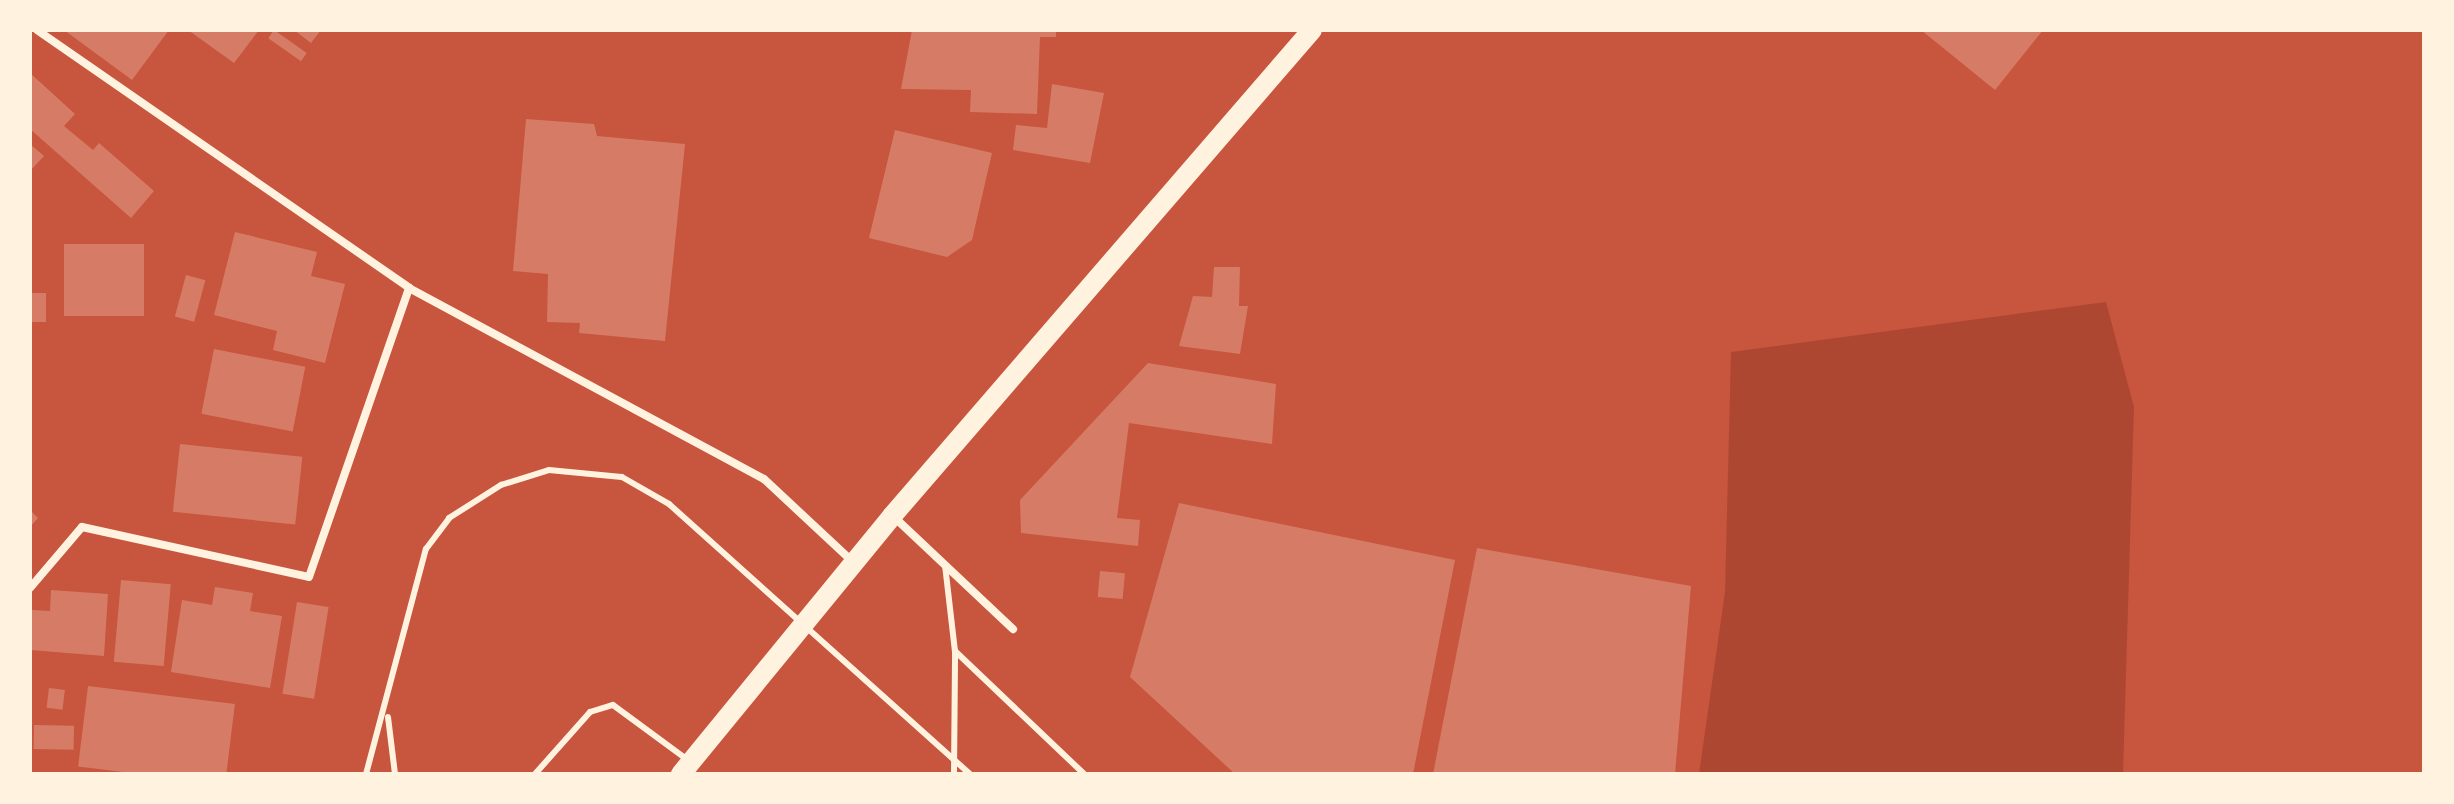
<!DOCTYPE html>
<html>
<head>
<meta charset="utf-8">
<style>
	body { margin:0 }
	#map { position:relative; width:2454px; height:804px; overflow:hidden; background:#c8553d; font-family:Barlow,sans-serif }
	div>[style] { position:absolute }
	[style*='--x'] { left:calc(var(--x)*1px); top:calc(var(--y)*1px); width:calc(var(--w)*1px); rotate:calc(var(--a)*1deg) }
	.green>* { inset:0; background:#ae4732 }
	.building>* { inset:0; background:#d67c66; transform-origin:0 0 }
	.service>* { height:6px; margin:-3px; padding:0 3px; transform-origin:3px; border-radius:3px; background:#fff3e0 }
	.minor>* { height:8px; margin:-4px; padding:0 4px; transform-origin:4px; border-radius:4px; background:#fff3e0 }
	.primary>* { height:20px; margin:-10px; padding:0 10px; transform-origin:10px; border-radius:10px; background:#fff3e0 }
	span { translate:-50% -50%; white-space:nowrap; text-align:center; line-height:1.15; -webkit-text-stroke:6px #fff3e0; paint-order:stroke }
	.frame { position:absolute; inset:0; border:32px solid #fff3e0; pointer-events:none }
</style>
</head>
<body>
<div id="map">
	<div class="green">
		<i style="clip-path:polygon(2106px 302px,2134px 407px,2123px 774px,1699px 774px,1725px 592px,1731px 352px)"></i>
	</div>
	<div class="building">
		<i style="clip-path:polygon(64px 30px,169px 30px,132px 80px)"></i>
		<i style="clip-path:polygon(188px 30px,259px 30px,234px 63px)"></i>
		<i style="left:274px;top:30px;width:40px;height:10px;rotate:35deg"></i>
		<i style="clip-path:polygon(294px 30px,321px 30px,311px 43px)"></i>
		<i style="clip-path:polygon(912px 30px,1056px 30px,1056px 37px,1040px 37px,1037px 114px,970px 112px,971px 90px,901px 89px)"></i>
		<i style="clip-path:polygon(1921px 30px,2043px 30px,1995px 90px)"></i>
		<i style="clip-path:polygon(30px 73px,75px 114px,64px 126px,93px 150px,99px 143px,154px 191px,131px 218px,30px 129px)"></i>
		<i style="clip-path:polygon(1052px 84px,1104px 93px,1090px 163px,1013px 150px,1016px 125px,1047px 128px)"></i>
		<i style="clip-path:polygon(526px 119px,594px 124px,597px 136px,685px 144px,665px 341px,579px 333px,580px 323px,547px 322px,548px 274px,513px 271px)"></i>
		<i style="clip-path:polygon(895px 130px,992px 153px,972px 240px,947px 257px,869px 238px)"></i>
		<i style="clip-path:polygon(30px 144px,44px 156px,30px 171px)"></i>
		<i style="clip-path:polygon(235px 232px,317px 252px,311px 276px,345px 284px,325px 363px,273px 350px,277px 331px,214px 315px)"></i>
		<i style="left:64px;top:244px;width:80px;height:72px"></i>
		<i style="clip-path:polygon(1214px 267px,1240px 267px,1239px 306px,1248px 306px,1240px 354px,1179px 346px,1193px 296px,1212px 297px)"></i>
		<i style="left:186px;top:275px;width:20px;height:43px;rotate:15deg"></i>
		<i style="left:30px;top:293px;width:16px;height:29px"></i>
		<i style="left:214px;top:349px;width:93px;height:66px;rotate:11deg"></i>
		<i style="clip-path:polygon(1148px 363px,1276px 384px,1272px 444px,1129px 423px,1117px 518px,1140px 520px,1138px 546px,1021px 533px,1020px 500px)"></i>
		<i style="left:180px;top:444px;width:123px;height:68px;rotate:6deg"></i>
		<i style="clip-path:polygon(1179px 503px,1455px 560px,1413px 774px,1235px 774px,1130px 677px)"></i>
		<i style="clip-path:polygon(30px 510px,38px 518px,30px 527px)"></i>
		<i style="clip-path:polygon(1477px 548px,1691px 586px,1675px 774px,1433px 774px)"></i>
		<i style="left:1100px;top:571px;width:25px;height:26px;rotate:5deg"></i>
		<i style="left:121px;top:580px;width:50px;height:82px;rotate:5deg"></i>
		<i style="clip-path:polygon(215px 587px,253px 593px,250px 611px,282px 616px,270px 688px,171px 672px,182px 600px,212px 605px)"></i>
		<i style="clip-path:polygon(51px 590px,108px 594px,104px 656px,30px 650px,32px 610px,50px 611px)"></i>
		<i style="left:297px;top:602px;width:32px;height:93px;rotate:9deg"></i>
		<i style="left:88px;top:686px;width:148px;height:81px;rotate:7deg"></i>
		<i style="left:49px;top:688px;width:16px;height:20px;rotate:7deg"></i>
		<i style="left:34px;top:725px;width:40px;height:24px;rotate:1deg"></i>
	</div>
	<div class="service">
		<i style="--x:945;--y:565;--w:87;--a:83.4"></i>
		<i style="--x:955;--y:651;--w:178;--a:43.6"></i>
		<i style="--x:388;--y:717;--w:57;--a:83"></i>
		<i style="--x:366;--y:774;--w:233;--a:-75.1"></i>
		<i style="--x:426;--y:549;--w:39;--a:-53"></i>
		<i style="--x:449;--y:518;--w:62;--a:-32.4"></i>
		<i style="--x:501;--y:485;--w:50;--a:-17.4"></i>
		<i style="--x:549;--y:470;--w:73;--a:5.5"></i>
		<i style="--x:622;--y:477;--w:54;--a:29.9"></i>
		<i style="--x:669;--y:504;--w:404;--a:41.9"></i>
		<i style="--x:535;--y:774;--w:83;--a:-48.4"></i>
		<i style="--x:590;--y:712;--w:24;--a:-17"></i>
		<i style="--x:613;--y:705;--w:93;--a:36.3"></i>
		<i style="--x:954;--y:774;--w:123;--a:-89.5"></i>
	</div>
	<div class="minor">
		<i style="--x:37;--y:30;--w:453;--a:34.7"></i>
		<i style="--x:409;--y:288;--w:403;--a:28.3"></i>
		<i style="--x:764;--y:479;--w:123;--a:43"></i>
		<i style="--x:893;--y:516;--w:165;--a:43.3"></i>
		<i style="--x:30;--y:588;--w:80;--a:-49.6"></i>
		<i style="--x:82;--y:527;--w:232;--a:12.4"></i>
		<i style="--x:309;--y:577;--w:306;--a:-70.9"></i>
	</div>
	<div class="primary">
		<i style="--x:681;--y:774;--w:333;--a:-50.7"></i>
		<i style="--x:892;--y:516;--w:642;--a:-49.17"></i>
	</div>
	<div class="frame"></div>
</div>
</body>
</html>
